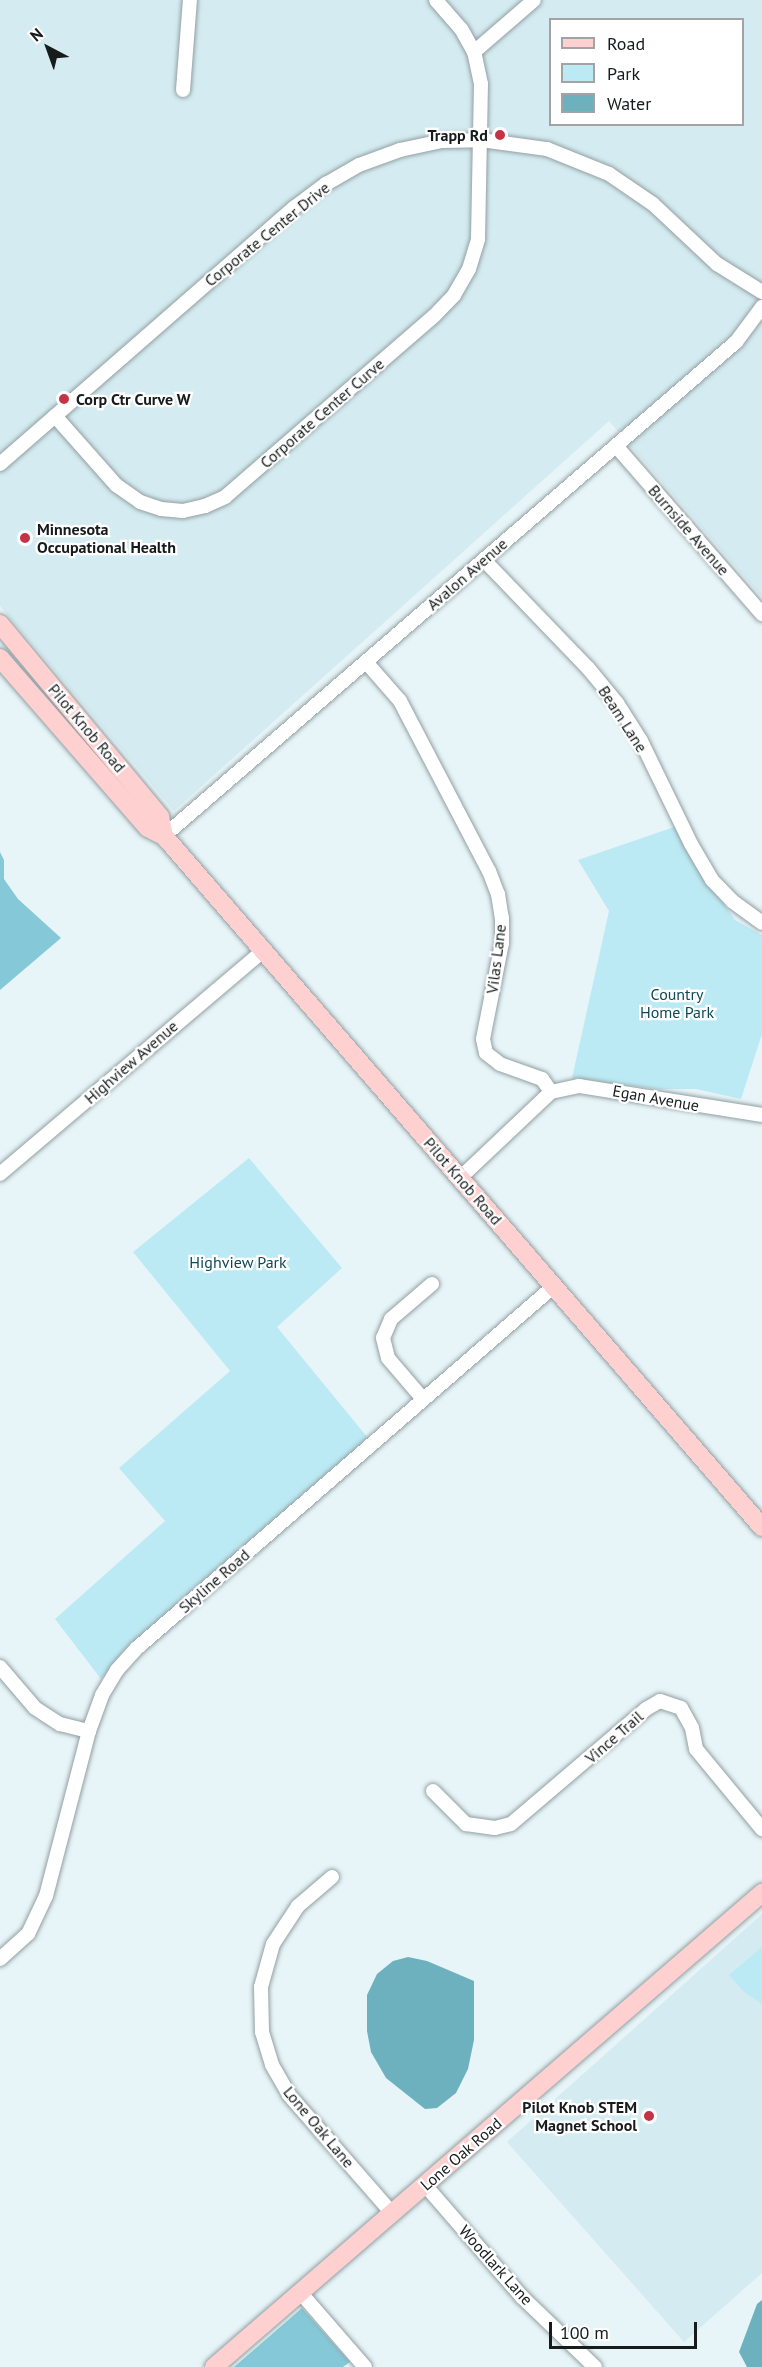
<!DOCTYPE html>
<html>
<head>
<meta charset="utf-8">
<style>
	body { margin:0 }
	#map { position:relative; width:762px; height:2367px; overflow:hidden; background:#e7f5f8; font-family:"PT Sans",sans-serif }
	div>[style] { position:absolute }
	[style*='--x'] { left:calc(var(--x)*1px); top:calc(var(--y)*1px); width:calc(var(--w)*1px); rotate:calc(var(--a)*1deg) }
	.built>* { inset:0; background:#d4ecf1 }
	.green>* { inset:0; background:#bceaf4 }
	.forest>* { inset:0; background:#85c9d8 }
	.water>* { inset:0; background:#6db1bf }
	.roads { filter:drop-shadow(0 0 2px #93a0a3) drop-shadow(0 0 2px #93a0a3) }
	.minor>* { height:14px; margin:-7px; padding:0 7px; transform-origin:7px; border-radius:7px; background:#fff }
	.major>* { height:18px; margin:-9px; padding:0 9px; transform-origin:9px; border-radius:9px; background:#fed0d0 }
	.dots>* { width:16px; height:16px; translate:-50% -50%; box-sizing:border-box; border:3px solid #fff; border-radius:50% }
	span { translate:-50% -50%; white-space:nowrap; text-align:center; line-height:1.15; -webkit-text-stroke:4.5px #fff; paint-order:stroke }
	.poi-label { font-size:16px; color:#161b1c; font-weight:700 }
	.right { translate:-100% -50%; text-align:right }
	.left { translate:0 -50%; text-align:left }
	.street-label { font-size:16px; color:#161b1c }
	.park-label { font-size:16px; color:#0c4a54 }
	.legend { position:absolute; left:549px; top:18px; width:195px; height:108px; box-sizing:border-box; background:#fff; border:2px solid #a2a4a4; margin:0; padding:8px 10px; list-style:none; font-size:18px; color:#161b1c }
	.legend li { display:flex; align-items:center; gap:12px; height:30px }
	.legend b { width:30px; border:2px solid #a2a4a4 }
	.north { position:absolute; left:18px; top:18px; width:60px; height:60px; -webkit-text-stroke:4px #fff; paint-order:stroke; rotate:319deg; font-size:16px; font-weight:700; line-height:24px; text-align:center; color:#161b1c }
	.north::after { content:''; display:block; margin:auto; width:21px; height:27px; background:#161b1c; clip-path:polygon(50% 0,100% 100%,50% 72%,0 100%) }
	.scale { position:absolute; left:549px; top:2322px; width:148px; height:27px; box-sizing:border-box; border:3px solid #161b1c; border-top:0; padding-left:8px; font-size:18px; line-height:21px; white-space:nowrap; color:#161b1c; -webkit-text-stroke:4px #fff; paint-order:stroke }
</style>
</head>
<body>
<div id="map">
	<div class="built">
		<i style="clip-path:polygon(evenodd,0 0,762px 0,762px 597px,609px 421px,174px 811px,0 606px,0 0,550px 20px,742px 20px,742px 124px,550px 124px,550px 20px)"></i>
		<i style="clip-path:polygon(762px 1914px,762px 2273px,684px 2342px,507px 2142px)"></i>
	</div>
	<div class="green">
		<i style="clip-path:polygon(677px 826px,712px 887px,735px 920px,762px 935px,762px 1034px,741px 1099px,696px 1089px,657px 1089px,572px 1078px,609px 911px,578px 860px)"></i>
		<i style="clip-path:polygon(249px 1158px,342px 1268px,277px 1327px,368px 1438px,127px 1648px,101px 1679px,55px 1619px,165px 1521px,119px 1468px,230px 1371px,133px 1252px)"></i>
		<i style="clip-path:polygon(762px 1947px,762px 2004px,744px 1992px,729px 1975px)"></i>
	</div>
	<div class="forest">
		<i style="clip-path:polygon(0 852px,4px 860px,4px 879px,18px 899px,61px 938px,0 990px)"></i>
		<i style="clip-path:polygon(302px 2308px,350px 2362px,343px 2367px,234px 2367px)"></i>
	</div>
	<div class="water">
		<i style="clip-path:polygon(408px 1957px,427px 1961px,474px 1981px,474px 2040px,468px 2069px,456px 2093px,437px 2108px,425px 2109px,386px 2078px,371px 2052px,367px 2031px,367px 1995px,377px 1974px,393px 1961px)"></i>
		<i style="clip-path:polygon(762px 2300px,762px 2367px,747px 2367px,739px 2352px,757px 2304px)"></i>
	</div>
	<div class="roads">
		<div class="minor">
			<i style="--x:474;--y:52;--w:79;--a:-40.9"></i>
			<i style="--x:183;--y:90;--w:90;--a:-85.6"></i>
			<i style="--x:55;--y:416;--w:92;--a:48.5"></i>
			<i style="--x:116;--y:485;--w:29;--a:35"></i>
			<i style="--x:140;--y:502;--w:22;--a:18"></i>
			<i style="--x:161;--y:509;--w:22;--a:5"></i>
			<i style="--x:183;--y:511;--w:23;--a:-13"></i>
			<i style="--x:205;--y:506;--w:22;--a:-24"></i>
			<i style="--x:225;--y:497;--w:276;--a:-40.9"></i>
			<i style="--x:434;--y:316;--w:29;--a:-46"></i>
			<i style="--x:454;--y:295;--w:30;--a:-60"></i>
			<i style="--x:469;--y:269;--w:31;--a:-73"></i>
			<i style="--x:478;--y:239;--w:155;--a:-88.9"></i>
			<i style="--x:481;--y:84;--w:33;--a:-102"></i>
			<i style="--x:474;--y:52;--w:26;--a:-119"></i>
			<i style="--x:461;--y:29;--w:38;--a:-131"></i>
			<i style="--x:616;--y:446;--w:223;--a:49"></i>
			<i style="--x:0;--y:464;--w:391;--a:-41.1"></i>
			<i style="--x:295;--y:207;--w:39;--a:-37"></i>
			<i style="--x:326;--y:184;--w:38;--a:-30"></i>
			<i style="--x:359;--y:165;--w:44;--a:-20.1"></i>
			<i style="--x:400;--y:150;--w:43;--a:-12.1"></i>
			<i style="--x:442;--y:141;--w:39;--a:-1"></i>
			<i style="--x:481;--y:140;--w:67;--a:7.8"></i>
			<i style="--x:547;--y:149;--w:67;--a:22"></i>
			<i style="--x:609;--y:174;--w:53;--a:34.3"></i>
			<i style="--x:653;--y:204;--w:88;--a:43.2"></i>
			<i style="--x:717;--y:264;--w:53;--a:31.9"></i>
			<i style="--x:484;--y:560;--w:150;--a:46.1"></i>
			<i style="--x:588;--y:668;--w:45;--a:50.4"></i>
			<i style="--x:617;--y:703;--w:45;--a:57.7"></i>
			<i style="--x:641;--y:741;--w:114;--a:64.1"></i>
			<i style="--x:691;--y:844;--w:42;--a:59.7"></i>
			<i style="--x:712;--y:880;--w:29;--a:46"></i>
			<i style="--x:732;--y:901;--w:37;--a:36"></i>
			<i style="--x:366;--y:662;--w:52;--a:48.9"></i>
			<i style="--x:400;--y:701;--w:192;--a:62.4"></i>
			<i style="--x:489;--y:871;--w:25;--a:69"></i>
			<i style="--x:498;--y:894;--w:24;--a:81"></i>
			<i style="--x:502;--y:918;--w:25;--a:90"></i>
			<i style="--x:502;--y:943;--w:98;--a:101.2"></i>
			<i style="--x:483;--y:1039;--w:14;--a:78"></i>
			<i style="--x:486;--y:1053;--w:18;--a:38"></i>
			<i style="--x:500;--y:1064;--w:45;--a:19.7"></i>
			<i style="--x:542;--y:1079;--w:16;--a:55"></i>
			<i style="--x:164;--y:836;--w:756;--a:-40.82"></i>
			<i style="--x:736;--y:342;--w:44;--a:-53.4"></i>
			<i style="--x:551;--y:1092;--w:29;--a:-12"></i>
			<i style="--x:579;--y:1086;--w:185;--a:9"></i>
			<i style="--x:0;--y:1174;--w:346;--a:-40.3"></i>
			<i style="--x:460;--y:1178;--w:125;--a:-43.4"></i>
			<i style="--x:423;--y:1399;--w:54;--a:-130.5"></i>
			<i style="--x:388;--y:1358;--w:21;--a:-104"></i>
			<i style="--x:383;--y:1338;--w:21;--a:-67"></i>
			<i style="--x:391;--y:1319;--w:54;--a:-40.5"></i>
			<i style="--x:0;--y:1667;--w:54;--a:49.5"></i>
			<i style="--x:35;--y:1708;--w:30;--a:33"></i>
			<i style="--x:60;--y:1724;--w:30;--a:14"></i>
			<i style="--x:433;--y:1791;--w:47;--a:45"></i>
			<i style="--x:466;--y:1824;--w:29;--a:8"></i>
			<i style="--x:495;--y:1828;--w:16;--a:-14"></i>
			<i style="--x:511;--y:1824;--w:177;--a:-40.4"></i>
			<i style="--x:646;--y:1709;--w:16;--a:-30"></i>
			<i style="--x:660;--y:1701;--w:22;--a:18"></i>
			<i style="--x:681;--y:1708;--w:23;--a:61"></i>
			<i style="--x:692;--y:1728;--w:21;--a:79"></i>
			<i style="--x:696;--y:1749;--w:104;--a:50.5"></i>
			<i style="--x:332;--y:1877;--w:45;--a:139.5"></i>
			<i style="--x:298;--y:1906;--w:45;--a:123.3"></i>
			<i style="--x:273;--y:1944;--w:45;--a:105.6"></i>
			<i style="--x:261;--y:1987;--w:45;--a:88.7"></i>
			<i style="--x:262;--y:2032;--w:34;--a:73"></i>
			<i style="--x:272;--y:2065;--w:34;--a:60"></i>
			<i style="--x:289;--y:2095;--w:157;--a:48.9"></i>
			<i style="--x:0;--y:1959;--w:38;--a:-42"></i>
			<i style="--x:28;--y:1934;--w:42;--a:-64.7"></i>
			<i style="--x:46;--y:1896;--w:171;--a:-75.4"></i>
			<i style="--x:89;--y:1731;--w:38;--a:-70"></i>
			<i style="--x:102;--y:1695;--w:29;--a:-59"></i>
			<i style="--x:117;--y:1670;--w:30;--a:-48"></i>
			<i style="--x:137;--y:1648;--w:552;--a:-40.96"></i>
			<i style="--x:425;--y:2185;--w:148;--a:49.1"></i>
			<i style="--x:522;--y:2297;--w:101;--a:43.8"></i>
			<i style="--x:300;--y:2292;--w:99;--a:49.1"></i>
		</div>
		<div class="major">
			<i style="--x:0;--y:624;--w:251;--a:50.3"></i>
			<i style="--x:160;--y:817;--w:19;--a:78"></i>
			<i style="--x:0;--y:658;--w:225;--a:49"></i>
			<i style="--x:148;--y:828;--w:18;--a:27"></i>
			<i style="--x:164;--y:836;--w:914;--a:49.13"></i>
			<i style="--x:214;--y:2367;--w:725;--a:-40.86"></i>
		</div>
	</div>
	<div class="dots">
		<i style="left:500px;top:135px;background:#c53446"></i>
		<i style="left:64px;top:399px;background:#c53446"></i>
		<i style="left:25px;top:538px;background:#c53446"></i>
		<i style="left:649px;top:2116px;background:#c53446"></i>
	</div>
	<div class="poi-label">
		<span class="right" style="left:488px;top:135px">Trapp Rd</span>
		<span class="left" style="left:76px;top:399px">Corp Ctr Curve W</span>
		<span class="left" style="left:37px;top:538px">Minnesota<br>Occupational Health</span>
		<span class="right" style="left:637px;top:2116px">Pilot Knob STEM<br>Magnet School</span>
	</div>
	<div class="street-label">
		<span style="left:267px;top:234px;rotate:-39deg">Corporate Center Drive</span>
		<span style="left:322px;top:413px;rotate:-41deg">Corporate Center Curve</span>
		<span style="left:689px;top:530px;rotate:49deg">Burnside Avenue</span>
		<span style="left:467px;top:574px;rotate:-41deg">Avalon Avenue</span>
		<span style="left:623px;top:719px;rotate:57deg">Beam Lane</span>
		<span style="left:87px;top:728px;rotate:50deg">Pilot Knob Road</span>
		<span style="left:496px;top:959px;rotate:-83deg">Vilas Lane</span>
		<span style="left:131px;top:1062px;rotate:-41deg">Highview Avenue</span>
		<span style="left:656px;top:1098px;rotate:10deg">Egan Avenue</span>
		<span style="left:463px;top:1181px;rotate:49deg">Pilot Knob Road</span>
		<span style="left:214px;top:1581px;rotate:-41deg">Skyline Road</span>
		<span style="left:614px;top:1737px;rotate:-41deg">Vince Trail</span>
		<span style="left:319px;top:2127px;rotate:50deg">Lone Oak Lane</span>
		<span style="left:461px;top:2154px;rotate:-41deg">Lone Oak Road</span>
		<span style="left:496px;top:2265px;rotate:48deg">Woodlark Lane</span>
	</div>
	<div class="park-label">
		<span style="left:677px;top:1003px">Country<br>Home Park</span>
		<span style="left:238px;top:1262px">Highview Park</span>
	</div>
	<ul class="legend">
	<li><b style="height:8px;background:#fed0d0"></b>Road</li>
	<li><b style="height:16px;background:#bceaf4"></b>Park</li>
	<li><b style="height:16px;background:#6db1bf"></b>Water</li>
	</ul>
	<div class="north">N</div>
	<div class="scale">100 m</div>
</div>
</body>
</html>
